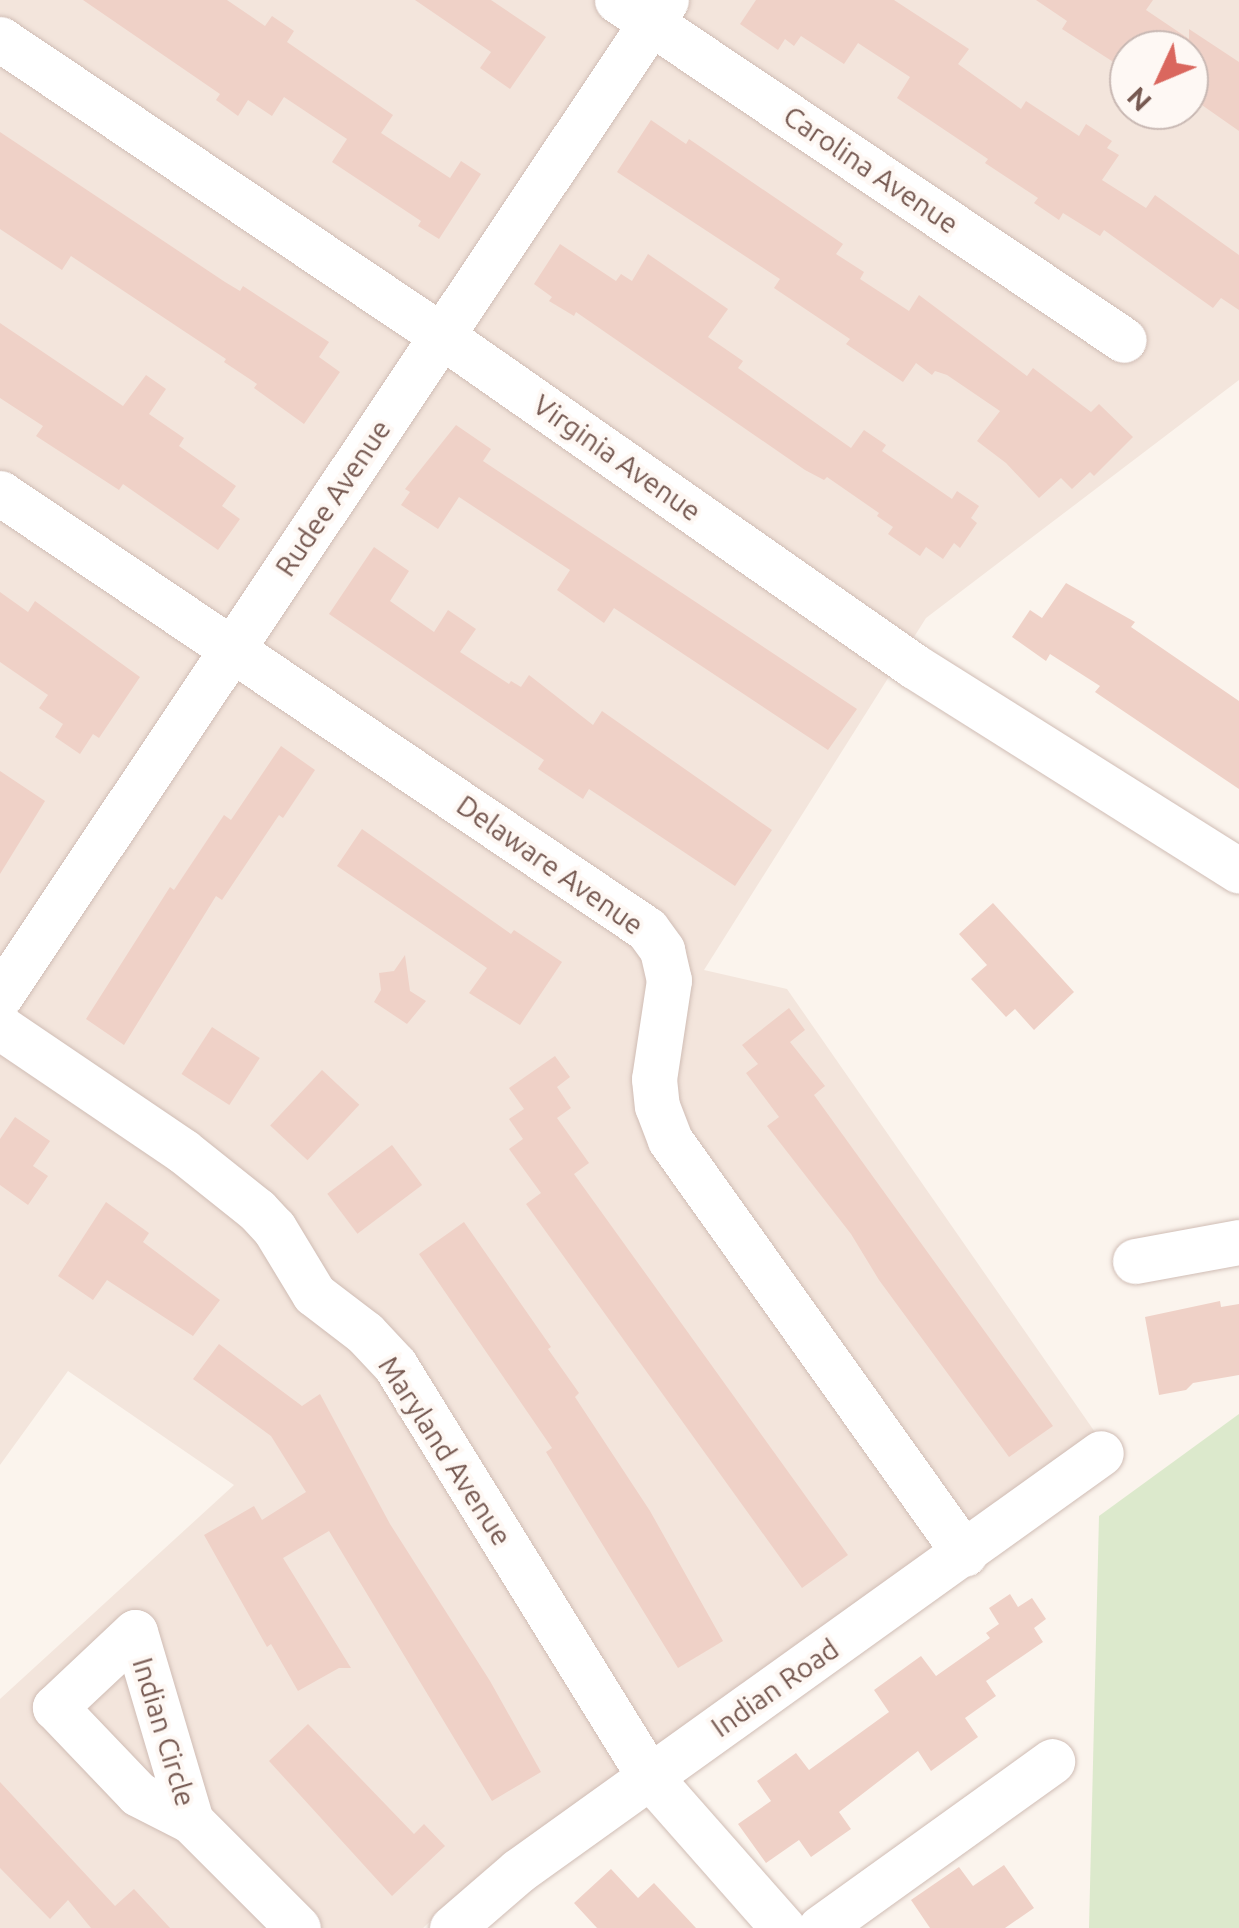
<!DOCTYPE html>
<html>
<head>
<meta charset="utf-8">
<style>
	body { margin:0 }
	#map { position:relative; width:1239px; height:1928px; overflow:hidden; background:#fbf4ed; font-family:Ubuntu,sans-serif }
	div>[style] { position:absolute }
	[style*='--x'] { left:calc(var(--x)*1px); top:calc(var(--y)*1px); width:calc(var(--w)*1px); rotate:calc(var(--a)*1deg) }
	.residential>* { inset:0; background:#f3e5dc }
	.green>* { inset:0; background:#dce9cc }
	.building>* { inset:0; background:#efd1c7; transform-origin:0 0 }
	.roads { filter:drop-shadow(0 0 2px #d0bdb5) drop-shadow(0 0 2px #d0bdb5) }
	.minor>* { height:45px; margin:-22.5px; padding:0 22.5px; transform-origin:22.5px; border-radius:22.5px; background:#fff }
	span { translate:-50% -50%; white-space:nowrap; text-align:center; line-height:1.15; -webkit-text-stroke:8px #fef8f4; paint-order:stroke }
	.street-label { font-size:28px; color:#765951 }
	.north { position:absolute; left:1109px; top:30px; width:100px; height:100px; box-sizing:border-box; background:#fef8f4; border:2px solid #c8b8b3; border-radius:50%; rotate:226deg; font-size:28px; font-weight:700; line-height:40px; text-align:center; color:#765951 }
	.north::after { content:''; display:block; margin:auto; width:35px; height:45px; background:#da675e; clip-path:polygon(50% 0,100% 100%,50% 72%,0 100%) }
</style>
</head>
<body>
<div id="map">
	<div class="residential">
		<i style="clip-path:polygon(evenodd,0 0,1239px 0,1239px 380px,926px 618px,704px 970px,787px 989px,1097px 1435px,483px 1872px,423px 1928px,0 1928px,0 1699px,234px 1485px,68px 1371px,0 1465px,0 0,1129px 50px,1189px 50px,1189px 110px,1129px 110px,1129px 50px)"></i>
	</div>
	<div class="green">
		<i style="clip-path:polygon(1239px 1414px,1239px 1928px,1089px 1928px,1099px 1516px)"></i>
	</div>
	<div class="building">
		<i style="clip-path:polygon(83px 0,227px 0,265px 26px,272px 16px,294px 31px,287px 42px,393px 115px,381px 133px,450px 178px,461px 161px,481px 174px,439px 239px,418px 226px,421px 221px,332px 162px,347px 139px,284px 97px,272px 116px,248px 100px,238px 116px,216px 100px,220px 94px)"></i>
		<i style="clip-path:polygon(415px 0,491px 0,546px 37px,510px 89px,480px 68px,491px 52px)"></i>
		<i style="clip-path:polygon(756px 0,894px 0,969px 49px,958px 64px,1021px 109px,1026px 101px,1079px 136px,1086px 124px,1112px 141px,1107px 148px,1119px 155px,1102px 180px,1146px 208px,1155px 195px,1239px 255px,1239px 310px,1221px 298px,1213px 308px,1104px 230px,1100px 236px,1063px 213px,1059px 220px,1034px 203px,1038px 198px,985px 163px,988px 159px,897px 98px,910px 77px,858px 43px,844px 64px,801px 36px,794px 46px,785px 39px,778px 50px,740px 24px)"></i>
		<i style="clip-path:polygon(1036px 0,1153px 0,1146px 10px,1189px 39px,1189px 29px,1239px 62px,1239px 131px,1189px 96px,1189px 50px,1128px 50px,1118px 65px,1062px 29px,1067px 21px)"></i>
		<i style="clip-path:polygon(651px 120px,686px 144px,689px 139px,843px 244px,836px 254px,864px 272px,860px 279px,909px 311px,919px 295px,1027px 376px,1033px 368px,1091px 412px,1099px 404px,1133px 437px,1094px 476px,1090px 472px,1072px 489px,1061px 478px,1039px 498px,1006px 463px,977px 441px,1000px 411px,947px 375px,935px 371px,932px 375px,916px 363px,903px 382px,846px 344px,850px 339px,774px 288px,780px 279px,617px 172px)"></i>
		<i style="clip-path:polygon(0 132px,225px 282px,240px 291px,243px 286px,329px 342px,319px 357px,340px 372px,304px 424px,254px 388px,257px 384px,224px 362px,226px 359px,71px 256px,62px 270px,0 229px)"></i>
		<i style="clip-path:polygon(560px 244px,616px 281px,621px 274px,632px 281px,648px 254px,728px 309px,708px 337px,743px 361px,738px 368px,851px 448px,864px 430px,886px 445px,882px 451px,952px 499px,957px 491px,979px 506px,971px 518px,977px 523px,960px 548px,954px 543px,943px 559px,926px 547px,920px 556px,888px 534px,893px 527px,877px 516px,879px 513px,827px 477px,824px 480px,805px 470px,576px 312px,574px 316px,549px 301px,552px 297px,534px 284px)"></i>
		<i style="clip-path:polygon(0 323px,123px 406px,146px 375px,166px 389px,149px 414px,184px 438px,179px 446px,236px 486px,222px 506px,240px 519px,218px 550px,123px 484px,119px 490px,36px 436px,43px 426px,0 398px)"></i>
		<i style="clip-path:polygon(456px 425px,491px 449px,483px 461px,857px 709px,828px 750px,614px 608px,604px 623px,557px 590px,570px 570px,459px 497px,438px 529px,401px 505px,410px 492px,405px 489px)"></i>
		<i style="clip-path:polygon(374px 547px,409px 571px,390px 601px,434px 632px,448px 610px,476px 629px,460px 652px,509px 684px,511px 681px,521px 687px,529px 675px,593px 725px,602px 711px,772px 830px,735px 886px,589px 789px,583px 799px,538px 769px,544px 760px,329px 614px)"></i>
		<i style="clip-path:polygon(1066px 583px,1135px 622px,1131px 627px,1239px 701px,1239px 789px,1095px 692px,1100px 686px,1050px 654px,1046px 661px,1012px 637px,1030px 610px,1042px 618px)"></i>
		<i style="clip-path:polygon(0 592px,28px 612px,35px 601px,140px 677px,99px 738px,93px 734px,80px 754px,55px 737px,63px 724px,39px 708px,48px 695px,0 662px)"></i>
		<i style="clip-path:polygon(281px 746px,315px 770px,283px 818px,279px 815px,222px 900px,216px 896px,124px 1045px,86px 1019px,170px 887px,174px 890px,224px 815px,231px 820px)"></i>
		<i style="clip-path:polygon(0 771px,45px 801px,0 874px)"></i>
		<i style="clip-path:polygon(362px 829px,511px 934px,514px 930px,562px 962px,520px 1025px,469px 993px,487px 968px,337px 866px)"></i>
		<i style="clip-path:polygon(993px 903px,1074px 992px,1034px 1030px,1015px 1009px,1006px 1017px,971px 979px,987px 965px,959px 934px)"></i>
		<i style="clip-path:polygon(405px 955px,410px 991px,426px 1001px,407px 1024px,374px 1002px,381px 990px,379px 973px,394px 971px)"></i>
		<i style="clip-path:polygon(789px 1008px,805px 1030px,790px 1042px,825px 1086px,814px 1095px,1053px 1426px,1009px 1457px,879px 1280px,851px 1234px,767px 1126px,779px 1117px,746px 1073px,758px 1064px,742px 1045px)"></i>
		<i style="left:212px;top:1027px;width:57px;height:56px;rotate:33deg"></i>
		<i style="clip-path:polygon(555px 1056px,570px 1077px,557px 1087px,571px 1108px,557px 1118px,589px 1163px,574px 1174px,848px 1555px,802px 1588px,526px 1204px,541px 1193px,509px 1149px,523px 1139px,509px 1119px,524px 1109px,509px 1088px)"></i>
		<i style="left:322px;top:1070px;width:51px;height:76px;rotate:43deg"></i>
		<i style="clip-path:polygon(15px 1117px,50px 1141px,33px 1166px,48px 1176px,28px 1205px,0 1185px,0 1139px)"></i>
		<i style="left:392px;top:1145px;width:50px;height:81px;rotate:53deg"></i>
		<i style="clip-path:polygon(106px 1202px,149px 1233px,143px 1242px,220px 1300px,193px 1336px,107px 1280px,93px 1300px,58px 1276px)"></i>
		<i style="clip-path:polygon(464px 1222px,551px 1347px,548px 1349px,579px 1393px,575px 1397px,650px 1511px,723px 1641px,678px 1668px,546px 1452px,552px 1448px,419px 1254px)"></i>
		<i style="clip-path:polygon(1220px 1301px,1221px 1307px,1239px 1304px,1239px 1375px,1193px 1383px,1186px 1390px,1159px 1395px,1145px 1317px)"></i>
		<i style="clip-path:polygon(219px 1344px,302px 1406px,320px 1394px,390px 1524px,490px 1681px,541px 1772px,492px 1801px,329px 1531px,283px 1558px,351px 1668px,339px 1668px,298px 1691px,271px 1644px,267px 1647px,204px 1535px,254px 1506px,262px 1520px,306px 1492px,271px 1436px,193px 1379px)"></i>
		<i style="clip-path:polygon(1010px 1594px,1018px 1607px,1032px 1598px,1046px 1619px,1034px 1628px,1043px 1642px,986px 1681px,996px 1696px,965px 1718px,978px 1737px,931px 1771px,918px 1751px,839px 1812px,851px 1829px,811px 1857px,799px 1840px,766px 1863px,738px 1824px,771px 1801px,757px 1781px,796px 1753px,809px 1770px,889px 1712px,874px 1690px,921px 1656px,936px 1676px,990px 1638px,986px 1633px,999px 1624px,989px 1608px)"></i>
		<i style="clip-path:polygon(308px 1724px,414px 1834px,424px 1824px,445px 1846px,392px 1896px,269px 1761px)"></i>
		<i style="clip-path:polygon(0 1782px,115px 1906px,134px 1889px,170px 1928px,91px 1928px,68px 1900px,50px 1919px,0 1868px)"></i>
		<i style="clip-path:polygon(1004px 1865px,1034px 1908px,1005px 1928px,930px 1928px,911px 1900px,959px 1867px,973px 1886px)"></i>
		<i style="clip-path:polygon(611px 1869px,638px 1898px,654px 1883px,696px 1928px,597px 1928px,574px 1903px)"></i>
	</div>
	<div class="roads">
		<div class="minor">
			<i style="--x:617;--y:0;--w:610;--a:33.85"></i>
			<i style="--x:0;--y:39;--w:533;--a:33.9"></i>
			<i style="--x:442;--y:336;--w:576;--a:34.96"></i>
			<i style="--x:914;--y:666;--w:384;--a:32.2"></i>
			<i style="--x:0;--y:493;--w:780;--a:33.98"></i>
			<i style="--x:647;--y:929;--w:26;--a:54"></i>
			<i style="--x:662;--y:950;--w:31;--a:77"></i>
			<i style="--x:669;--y:980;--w:100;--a:98.6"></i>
			<i style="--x:654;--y:1079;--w:27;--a:84"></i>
			<i style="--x:657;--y:1106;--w:36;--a:69"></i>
			<i style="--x:670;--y:1140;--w:508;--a:54.53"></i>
			<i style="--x:0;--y:996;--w:1198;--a:-56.23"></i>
			<i style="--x:0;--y:1027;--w:221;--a:34.1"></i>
			<i style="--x:183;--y:1151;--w:95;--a:38.6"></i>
			<i style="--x:257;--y:1210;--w:25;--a:47"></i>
			<i style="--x:274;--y:1228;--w:77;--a:58.8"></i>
			<i style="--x:314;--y:1294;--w:64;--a:37.4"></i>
			<i style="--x:365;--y:1333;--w:44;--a:46.8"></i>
			<i style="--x:395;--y:1365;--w:483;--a:58.3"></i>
			<i style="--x:649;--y:1776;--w:203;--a:48.6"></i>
			<i style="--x:1135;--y:1261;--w:106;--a:-10.4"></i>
			<i style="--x:191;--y:1821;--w:197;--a:-106.5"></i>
			<i style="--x:135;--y:1632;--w:110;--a:136.8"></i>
			<i style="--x:55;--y:1707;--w:120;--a:46.3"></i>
			<i style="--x:138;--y:1794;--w:59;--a:27"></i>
			<i style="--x:191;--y:1821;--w:151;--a:45"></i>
			<i style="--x:452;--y:1928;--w:87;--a:-40.8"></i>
			<i style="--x:518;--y:1871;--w:717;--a:-35.64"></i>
			<i style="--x:820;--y:1928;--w:286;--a:-35.7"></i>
		</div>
	</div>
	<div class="street-label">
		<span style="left:871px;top:170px;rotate:34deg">Carolina Avenue</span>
		<span style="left:617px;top:458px;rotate:35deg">Virginia Avenue</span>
		<span style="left:333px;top:498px;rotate:-56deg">Rudee Avenue</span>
		<span style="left:550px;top:865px;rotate:35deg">Delaware Avenue</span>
		<span style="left:445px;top:1451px;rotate:57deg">Maryland Avenue</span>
		<span style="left:775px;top:1688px;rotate:-35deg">Indian Road</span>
		<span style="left:164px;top:1732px;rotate:73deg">Indian Circle</span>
	</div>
	<div class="north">N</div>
</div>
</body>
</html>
